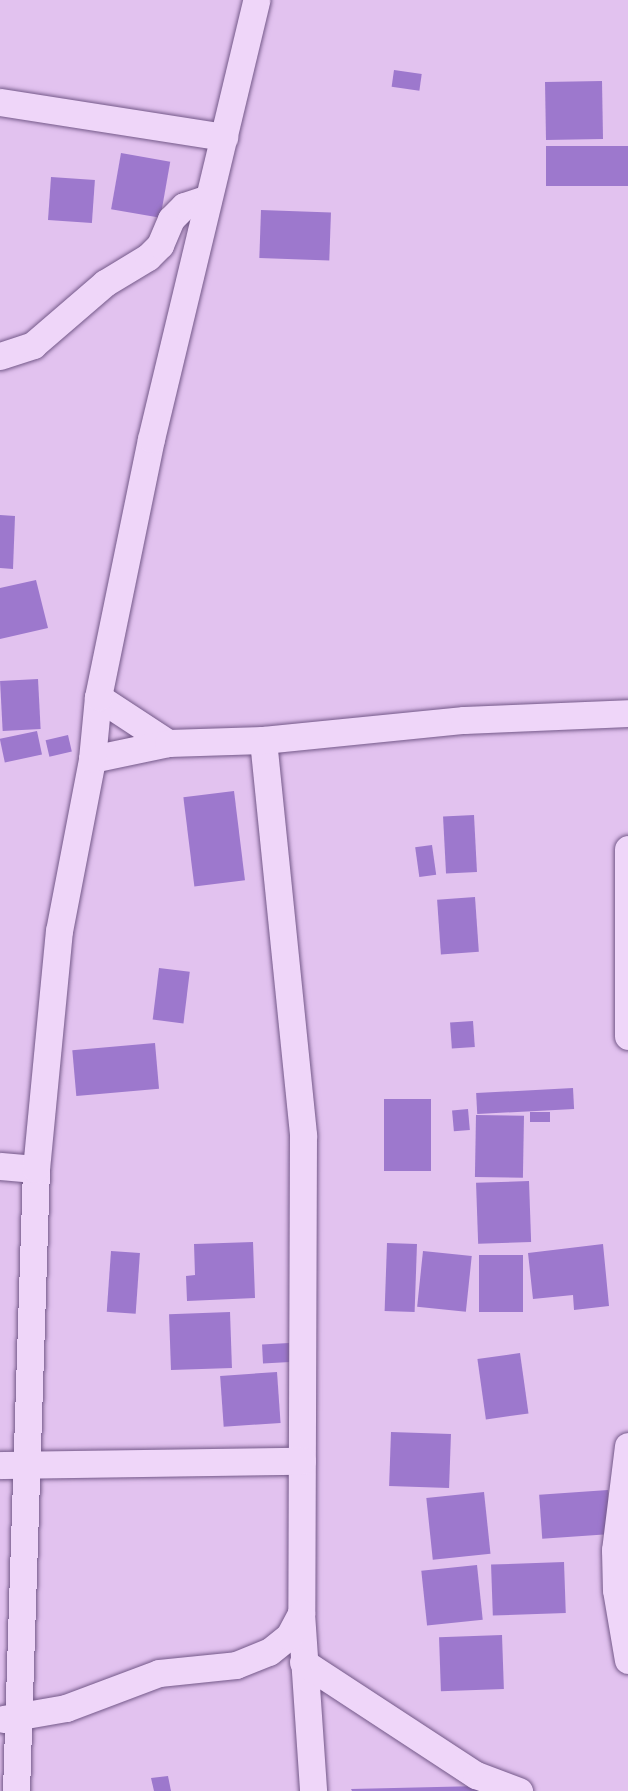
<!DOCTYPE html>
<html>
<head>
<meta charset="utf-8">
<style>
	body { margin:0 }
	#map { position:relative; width:628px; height:1791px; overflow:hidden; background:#e2c2ef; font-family:"Zilla Slab",serif }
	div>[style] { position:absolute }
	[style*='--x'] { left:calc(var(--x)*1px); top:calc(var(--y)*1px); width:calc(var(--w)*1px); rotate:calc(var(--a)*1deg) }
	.building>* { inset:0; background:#9d78cd; transform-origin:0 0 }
	.roads { filter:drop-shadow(0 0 2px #745989) drop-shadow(0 0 2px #745989) }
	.minor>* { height:27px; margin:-13.5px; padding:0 13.5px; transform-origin:13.5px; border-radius:13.5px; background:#efd6f9 }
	span { translate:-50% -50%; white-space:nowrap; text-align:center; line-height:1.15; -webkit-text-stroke:6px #ecd2f6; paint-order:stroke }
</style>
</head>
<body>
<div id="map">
	<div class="building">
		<i style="left:394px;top:70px;width:28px;height:17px;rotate:8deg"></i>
		<i style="left:602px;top:81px;width:58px;height:57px;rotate:89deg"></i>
		<i style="left:628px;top:146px;width:40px;height:82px;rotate:90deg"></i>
		<i style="left:121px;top:153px;width:50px;height:57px;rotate:10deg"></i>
		<i style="left:51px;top:177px;width:44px;height:43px;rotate:4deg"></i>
		<i style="left:261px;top:210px;width:70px;height:48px;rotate:2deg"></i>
		<i style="clip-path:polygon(0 515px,15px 516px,13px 569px,0 568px)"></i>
		<i style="clip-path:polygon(36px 580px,48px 628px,0 639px,0 588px)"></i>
		<i style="left:38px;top:679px;width:50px;height:38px;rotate:87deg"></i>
		<i style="left:37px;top:731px;width:24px;height:38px;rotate:78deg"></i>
		<i style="left:68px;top:735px;width:17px;height:23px;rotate:77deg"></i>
		<i style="left:234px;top:791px;width:90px;height:51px;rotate:83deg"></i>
		<i style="left:474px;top:815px;width:57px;height:31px;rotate:87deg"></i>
		<i style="left:432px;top:845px;width:30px;height:17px;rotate:82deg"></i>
		<i style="left:475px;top:897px;width:55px;height:38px;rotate:86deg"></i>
		<i style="left:159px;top:968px;width:31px;height:52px;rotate:7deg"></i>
		<i style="left:473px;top:1021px;width:26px;height:23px;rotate:86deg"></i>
		<i style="left:155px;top:1043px;width:46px;height:83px;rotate:85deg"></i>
		<i style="left:573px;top:1088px;width:21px;height:97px;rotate:87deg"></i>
		<i style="left:384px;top:1099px;width:47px;height:72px"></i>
		<i style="left:468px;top:1109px;width:21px;height:16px;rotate:85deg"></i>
		<i style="left:530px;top:1112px;width:20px;height:10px"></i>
		<i style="left:476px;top:1115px;width:48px;height:62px;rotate:1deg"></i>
		<i style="left:529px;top:1181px;width:61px;height:53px;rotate:88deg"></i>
		<i style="clip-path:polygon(253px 1242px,255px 1298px,187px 1301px,186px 1276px,195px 1275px,194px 1244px)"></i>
		<i style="left:387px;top:1243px;width:30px;height:68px;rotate:2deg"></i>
		<i style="clip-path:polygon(603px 1244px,609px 1306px,574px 1310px,573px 1295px,533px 1299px,528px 1253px)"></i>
		<i style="left:111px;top:1251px;width:29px;height:61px;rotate:4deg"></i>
		<i style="left:423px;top:1251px;width:49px;height:56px;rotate:6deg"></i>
		<i style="left:479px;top:1255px;width:44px;height:57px"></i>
		<i style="left:230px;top:1312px;width:56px;height:61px;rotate:88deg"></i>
		<i style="left:289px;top:1343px;width:19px;height:27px;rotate:87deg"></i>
		<i style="left:520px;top:1353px;width:61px;height:43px;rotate:82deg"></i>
		<i style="left:277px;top:1372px;width:51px;height:57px;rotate:86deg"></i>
		<i style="left:391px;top:1432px;width:60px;height:54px;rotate:2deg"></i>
		<i style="left:608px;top:1490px;width:44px;height:69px;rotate:86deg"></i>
		<i style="left:484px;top:1492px;width:62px;height:58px;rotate:84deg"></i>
		<i style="left:564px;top:1562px;width:51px;height:73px;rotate:88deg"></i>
		<i style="left:477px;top:1565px;width:55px;height:56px;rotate:84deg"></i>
		<i style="left:502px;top:1635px;width:54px;height:63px;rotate:88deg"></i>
		<i style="clip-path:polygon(168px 1776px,171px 1791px,154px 1791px,151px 1778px)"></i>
		<i style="clip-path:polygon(480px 1786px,480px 1791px,352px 1791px,351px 1789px)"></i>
	</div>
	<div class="roads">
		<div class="minor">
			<i style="--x:0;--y:102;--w:227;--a:8.9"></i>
			<i style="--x:0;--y:356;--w:35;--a:-18"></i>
			<i style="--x:33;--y:345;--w:95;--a:-40.7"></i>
			<i style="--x:105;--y:283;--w:50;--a:-31.2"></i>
			<i style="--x:148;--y:257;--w:17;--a:-45"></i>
			<i style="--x:160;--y:245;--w:28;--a:-67"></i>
			<i style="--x:171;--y:219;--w:18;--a:-45"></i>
			<i style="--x:184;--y:206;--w:23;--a:-18"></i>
			<i style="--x:98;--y:697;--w:84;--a:33.3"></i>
			<i style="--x:263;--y:740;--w:397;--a:84.2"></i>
			<i style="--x:303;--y:1135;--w:478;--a:90.2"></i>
			<i style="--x:301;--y:1613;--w:178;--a:86.1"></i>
			<i style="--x:92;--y:759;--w:78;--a:-11.9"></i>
			<i style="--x:168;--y:743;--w:95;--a:-1.8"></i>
			<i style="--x:263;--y:740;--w:202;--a:-5.7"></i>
			<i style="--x:464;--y:720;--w:164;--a:-2.4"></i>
			<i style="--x:628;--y:849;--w:187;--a:90"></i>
			<i style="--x:0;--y:1166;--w:36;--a:5"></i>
			<i style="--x:628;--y:1446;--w:105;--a:97.1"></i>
			<i style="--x:615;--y:1550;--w:40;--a:88.6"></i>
			<i style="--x:616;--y:1590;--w:71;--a:80.3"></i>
			<i style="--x:0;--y:1465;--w:302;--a:-0.8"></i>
			<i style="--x:303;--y:1662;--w:207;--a:33.2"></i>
			<i style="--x:476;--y:1775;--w:46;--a:20.4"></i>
			<i style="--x:3;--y:1719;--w:64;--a:-9.9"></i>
			<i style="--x:66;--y:1708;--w:99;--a:-20.6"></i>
			<i style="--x:159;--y:1673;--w:77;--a:-5.9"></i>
			<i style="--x:236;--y:1665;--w:35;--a:-22"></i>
			<i style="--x:269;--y:1652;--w:26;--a:-39"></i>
			<i style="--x:289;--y:1636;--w:26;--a:-62"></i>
			<i style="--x:16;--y:1791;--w:622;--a:-88.16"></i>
			<i style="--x:36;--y:1169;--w:239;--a:-84.5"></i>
			<i style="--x:59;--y:931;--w:175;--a:-79.1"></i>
			<i style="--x:92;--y:759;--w:62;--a:-84.5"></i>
			<i style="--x:98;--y:697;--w:263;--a:-78.4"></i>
			<i style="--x:151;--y:439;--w:451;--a:-76.5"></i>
		</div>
	</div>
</div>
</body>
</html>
